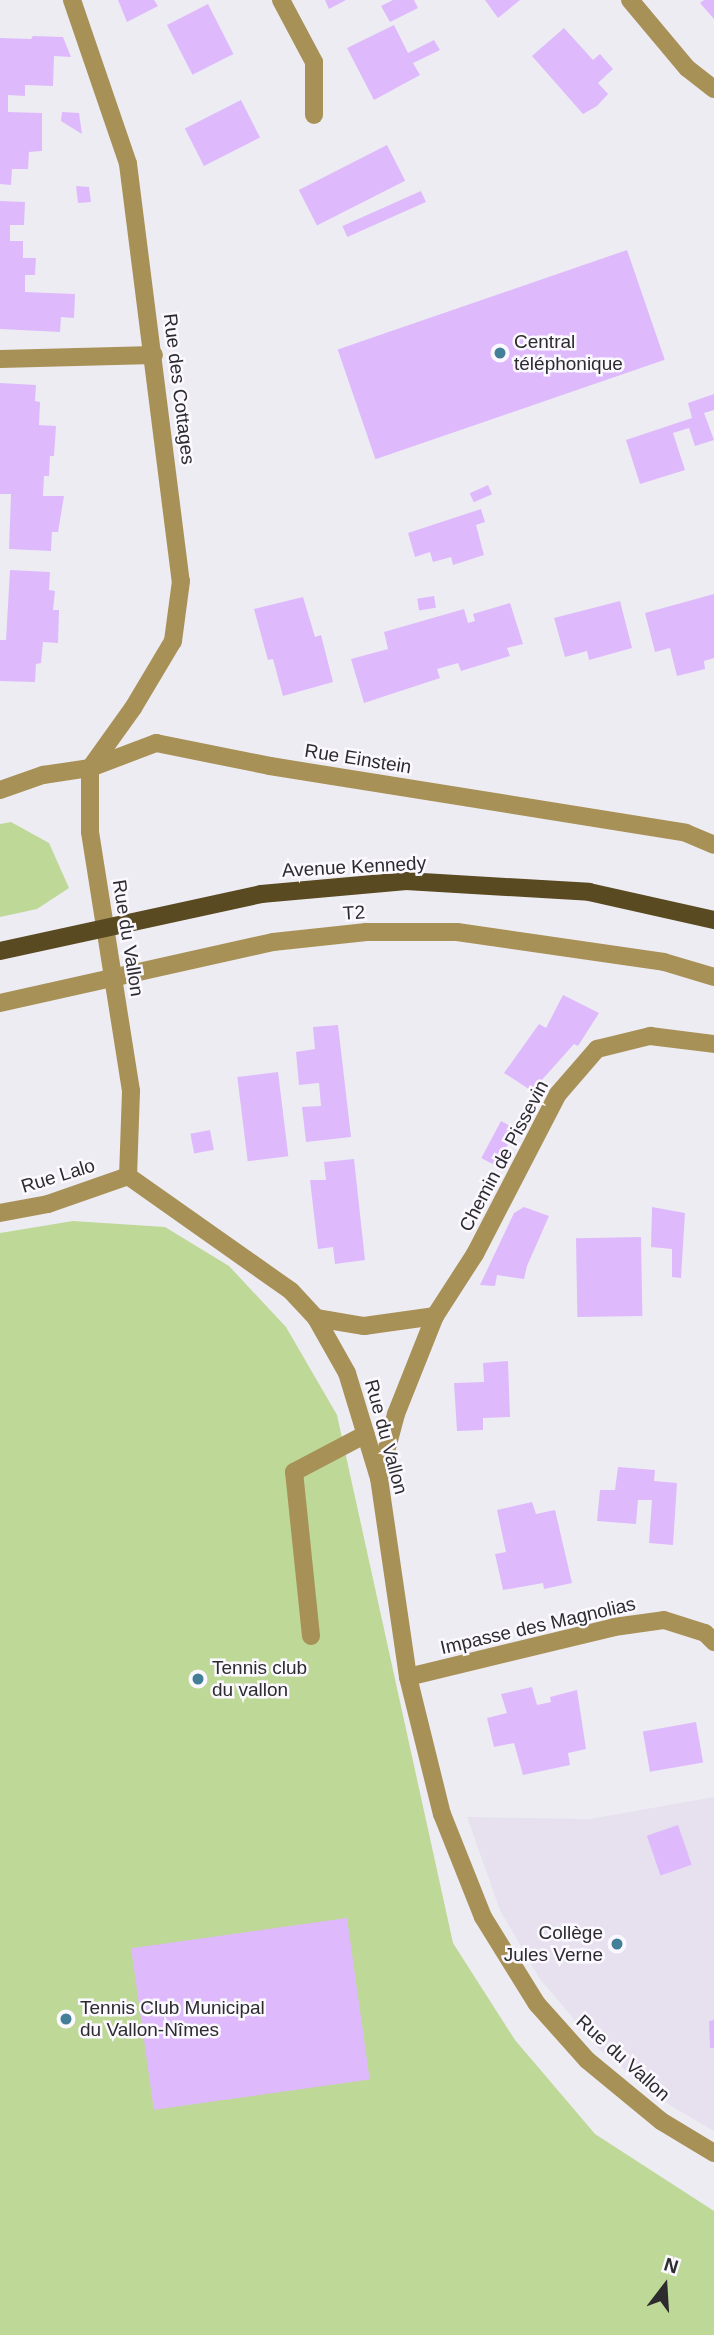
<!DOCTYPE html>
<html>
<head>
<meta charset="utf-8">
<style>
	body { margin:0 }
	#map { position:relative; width:714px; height:2335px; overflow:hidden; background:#eeecf3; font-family:Helvetica,sans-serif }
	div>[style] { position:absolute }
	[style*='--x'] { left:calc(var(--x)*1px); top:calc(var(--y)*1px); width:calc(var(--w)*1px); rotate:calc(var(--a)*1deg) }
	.built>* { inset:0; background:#e6e0ef }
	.green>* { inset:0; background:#bed897 }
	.building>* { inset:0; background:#debafc; transform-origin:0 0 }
	.minor>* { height:18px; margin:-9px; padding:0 9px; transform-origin:9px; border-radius:9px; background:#a89157 }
	.major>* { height:18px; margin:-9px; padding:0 9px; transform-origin:9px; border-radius:9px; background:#5a4a21 }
	.dots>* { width:19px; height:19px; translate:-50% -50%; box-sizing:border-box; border:4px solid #fbf9ff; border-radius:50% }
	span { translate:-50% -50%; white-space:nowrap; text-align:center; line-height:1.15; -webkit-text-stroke:5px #fbf9ff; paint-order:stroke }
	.poi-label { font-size:19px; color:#2c2b2e }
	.left { translate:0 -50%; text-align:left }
	.right { translate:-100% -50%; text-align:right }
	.street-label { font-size:19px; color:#2c2b2e }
	.north { position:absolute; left:630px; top:2251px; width:70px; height:70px; -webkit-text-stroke:5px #fbf9ff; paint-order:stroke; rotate:17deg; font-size:19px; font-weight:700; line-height:28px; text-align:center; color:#2c2b2e }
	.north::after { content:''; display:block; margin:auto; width:24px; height:32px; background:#2c2b2e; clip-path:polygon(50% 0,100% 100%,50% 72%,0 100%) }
</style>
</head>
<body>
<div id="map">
	<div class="built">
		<i style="clip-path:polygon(714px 1797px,714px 2131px,671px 2106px,600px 2050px,539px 1978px,500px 1910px,467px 1817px,590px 1819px)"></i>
	</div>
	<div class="green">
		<i style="clip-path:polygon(11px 822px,49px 843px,69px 888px,37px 909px,0 917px,0 824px)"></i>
		<i style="clip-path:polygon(73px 1221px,165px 1227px,229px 1266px,286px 1327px,337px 1415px,453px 1943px,515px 2040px,595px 2134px,714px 2211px,714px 2335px,0 2335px,0 1233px)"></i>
	</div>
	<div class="building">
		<i style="clip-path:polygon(118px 0,154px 0,158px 6px,127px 22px)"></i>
		<i style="clip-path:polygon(325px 0,346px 0,329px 9px)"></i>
		<i style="clip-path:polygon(393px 0,414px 0,418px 8px,390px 22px,381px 6px)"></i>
		<i style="clip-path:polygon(485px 0,520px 0,498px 18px)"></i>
		<i style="clip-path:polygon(704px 0,714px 0,714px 19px,700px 3px)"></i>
		<i style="left:208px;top:4px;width:56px;height:46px;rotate:63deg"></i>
		<i style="clip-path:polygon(394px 25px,408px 53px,434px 40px,440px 50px,413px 63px,420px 75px,374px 100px,347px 48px)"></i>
		<i style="clip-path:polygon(564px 28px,593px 60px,600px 54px,613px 69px,598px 83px,608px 94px,597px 106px,583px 114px,532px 56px)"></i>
		<i style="clip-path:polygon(33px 36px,63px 37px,71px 57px,54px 56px,53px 86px,25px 85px,25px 96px,8px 95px,8px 112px,42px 113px,42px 151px,29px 152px,28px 169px,12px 169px,11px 185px,0 184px,0 38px,31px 39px)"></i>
		<i style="left:241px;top:100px;width:42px;height:63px;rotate:63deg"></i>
		<i style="clip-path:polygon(62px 112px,79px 113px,82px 134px,61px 121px)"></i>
		<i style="left:387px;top:145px;width:40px;height:99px;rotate:63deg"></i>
		<i style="clip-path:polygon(76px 186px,89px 187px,91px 202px,78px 203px)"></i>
		<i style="left:421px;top:191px;width:12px;height:86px;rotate:66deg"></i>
		<i style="clip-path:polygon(0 201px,25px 202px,24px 225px,10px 225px,10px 241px,23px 241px,23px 258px,36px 258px,35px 275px,25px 275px,25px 292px,75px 294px,74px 318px,61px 317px,60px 332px,0 329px)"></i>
		<i style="left:627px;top:250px;width:116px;height:306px;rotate:71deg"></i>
		<i style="clip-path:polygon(0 383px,36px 385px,35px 401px,40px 402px,39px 425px,56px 426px,54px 456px,50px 456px,49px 476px,44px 476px,43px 496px,64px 496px,58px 532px,52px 532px,51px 551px,9px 549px,11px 494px,0 494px)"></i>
		<i style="clip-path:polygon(714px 394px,714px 410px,704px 413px,714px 440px,695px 446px,689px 428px,673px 433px,685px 470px,640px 484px,626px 440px,692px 418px,688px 403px)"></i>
		<i style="left:488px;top:485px;width:10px;height:20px;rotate:66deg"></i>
		<i style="clip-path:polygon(481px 509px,485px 522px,476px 525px,484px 555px,453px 565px,451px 557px,433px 562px,430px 552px,415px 557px,408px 533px)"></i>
		<i style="clip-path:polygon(10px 570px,50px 572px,49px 590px,55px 591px,53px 610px,59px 610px,58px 643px,43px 642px,41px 663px,36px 664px,35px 682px,0 681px,0 640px,6px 640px)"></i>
		<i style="clip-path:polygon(714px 594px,714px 658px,704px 661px,705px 669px,677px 676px,670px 648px,655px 652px,645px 613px)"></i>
		<i style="left:434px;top:596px;width:12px;height:17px;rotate:81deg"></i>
		<i style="clip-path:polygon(303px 597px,315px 637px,321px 635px,333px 682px,283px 696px,273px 659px,268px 660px,254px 609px)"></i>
		<i style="clip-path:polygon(620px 601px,632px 648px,589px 660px,587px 651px,565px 657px,554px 618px)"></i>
		<i style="clip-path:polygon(510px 603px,523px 644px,507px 648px,510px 656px,461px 671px,458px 663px,437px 669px,440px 678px,364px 703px,351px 659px,388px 649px,384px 632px,464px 609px,468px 623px,475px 621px,473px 614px)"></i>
		<i style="clip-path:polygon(563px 995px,599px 1013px,578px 1046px,574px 1044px,532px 1091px,504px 1073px,539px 1024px,546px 1028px)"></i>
		<i style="clip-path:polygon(338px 1025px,351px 1137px,306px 1142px,302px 1107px,321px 1106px,319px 1083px,299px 1085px,296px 1052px,315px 1049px,313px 1027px)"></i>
		<i style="left:278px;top:1072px;width:85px;height:41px;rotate:83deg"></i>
		<i style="left:501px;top:1121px;width:17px;height:42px;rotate:28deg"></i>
		<i style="left:210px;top:1130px;width:20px;height:20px;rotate:79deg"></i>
		<i style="clip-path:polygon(354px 1159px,365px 1260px,335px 1264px,333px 1247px,318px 1249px,310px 1180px,326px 1180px,324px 1162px)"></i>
		<i style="clip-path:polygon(524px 1207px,549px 1216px,527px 1266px,524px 1279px,497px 1275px,495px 1286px,480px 1285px,514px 1213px)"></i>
		<i style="clip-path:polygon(652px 1207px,685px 1213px,681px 1278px,672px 1277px,672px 1249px,651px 1247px)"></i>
		<i style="left:641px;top:1237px;width:79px;height:65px;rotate:89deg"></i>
		<i style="clip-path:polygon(508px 1361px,510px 1417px,483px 1418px,483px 1430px,457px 1431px,454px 1383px,484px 1382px,483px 1363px)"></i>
		<i style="clip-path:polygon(618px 1467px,655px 1470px,654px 1481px,677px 1483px,673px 1545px,649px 1543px,652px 1500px,638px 1500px,636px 1524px,597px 1521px,600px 1490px,615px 1490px)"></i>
		<i style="clip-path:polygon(532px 1502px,536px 1514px,555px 1510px,572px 1583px,544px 1589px,543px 1583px,503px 1590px,495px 1554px,506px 1552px,497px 1510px)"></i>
		<i style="clip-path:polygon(532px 1687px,537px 1705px,551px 1702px,550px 1697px,577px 1690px,586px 1749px,568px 1753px,570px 1765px,523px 1775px,514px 1743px,494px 1747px,487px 1718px,507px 1713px,501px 1694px)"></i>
		<i style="left:696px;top:1722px;width:41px;height:54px;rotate:80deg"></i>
		<i style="left:678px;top:1825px;width:42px;height:33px;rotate:71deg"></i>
		<i style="left:347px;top:1918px;width:163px;height:218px;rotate:82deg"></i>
		<i style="clip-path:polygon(714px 2020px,714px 2048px,710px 2048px,709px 2021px)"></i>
	</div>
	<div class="minor">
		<i style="--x:72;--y:0;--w:173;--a:71.1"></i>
		<i style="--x:128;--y:164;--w:420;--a:82.8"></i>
		<i style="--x:181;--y:581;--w:61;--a:97.6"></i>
		<i style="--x:173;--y:641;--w:78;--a:120.8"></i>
		<i style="--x:133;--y:708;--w:74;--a:125.6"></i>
		<i style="--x:281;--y:0;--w:70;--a:62"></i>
		<i style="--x:314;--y:62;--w:53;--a:90"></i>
		<i style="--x:630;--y:0;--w:89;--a:50"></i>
		<i style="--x:687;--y:68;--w:34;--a:38"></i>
		<i style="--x:0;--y:359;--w:154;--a:-1.5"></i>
		<i style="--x:90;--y:768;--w:64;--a:90"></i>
		<i style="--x:90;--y:832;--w:262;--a:81"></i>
		<i style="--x:131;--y:1091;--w:85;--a:92"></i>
		<i style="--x:0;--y:790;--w:46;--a:-19.2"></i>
		<i style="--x:43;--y:775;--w:48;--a:-8.5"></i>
		<i style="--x:90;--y:768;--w:71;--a:-20.7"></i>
		<i style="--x:156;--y:743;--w:116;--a:11.4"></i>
		<i style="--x:270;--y:766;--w:421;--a:9.1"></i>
		<i style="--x:686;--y:833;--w:30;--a:23"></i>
		<i style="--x:0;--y:1003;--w:280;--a:-12.6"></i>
		<i style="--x:273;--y:942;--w:94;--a:-6.1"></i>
		<i style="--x:366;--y:932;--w:91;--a:0"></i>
		<i style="--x:457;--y:932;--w:209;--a:8.2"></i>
		<i style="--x:664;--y:962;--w:52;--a:16.7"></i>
		<i style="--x:128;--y:1176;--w:199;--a:35.2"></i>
		<i style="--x:291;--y:1291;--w:37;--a:47"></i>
		<i style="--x:316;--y:1318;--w:63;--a:60.6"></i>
		<i style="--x:347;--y:1373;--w:110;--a:73.1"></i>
		<i style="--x:379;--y:1478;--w:201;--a:81.7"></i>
		<i style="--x:408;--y:1677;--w:141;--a:76.1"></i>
		<i style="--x:442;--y:1814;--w:111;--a:68.3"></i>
		<i style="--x:483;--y:1917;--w:102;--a:58.2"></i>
		<i style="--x:537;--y:2004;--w:75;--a:48.2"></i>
		<i style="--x:587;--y:2060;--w:96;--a:39.5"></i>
		<i style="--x:661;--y:2121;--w:62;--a:31.1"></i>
		<i style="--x:0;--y:1213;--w:49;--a:-10.6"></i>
		<i style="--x:48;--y:1204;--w:85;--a:-19.3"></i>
		<i style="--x:316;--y:1318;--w:49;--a:9.5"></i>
		<i style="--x:364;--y:1326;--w:72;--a:-8"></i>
		<i style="--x:379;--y:1478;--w:66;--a:-75.1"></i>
		<i style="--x:396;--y:1414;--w:105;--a:-68.3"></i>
		<i style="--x:435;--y:1316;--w:74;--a:-57.2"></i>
		<i style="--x:475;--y:1254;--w:180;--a:-62.6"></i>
		<i style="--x:558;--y:1094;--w:60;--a:-49.1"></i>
		<i style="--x:597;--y:1049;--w:55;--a:-13.8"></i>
		<i style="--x:650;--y:1036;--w:64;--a:7.1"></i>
		<i style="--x:311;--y:1636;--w:165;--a:-95.9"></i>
		<i style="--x:294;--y:1472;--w:81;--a:-27.8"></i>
		<i style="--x:408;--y:1677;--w:212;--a:-13.6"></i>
		<i style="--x:614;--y:1627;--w:50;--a:-8"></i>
		<i style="--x:664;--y:1620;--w:43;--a:17.6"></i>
		<i style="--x:705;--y:1633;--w:13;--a:45"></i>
	</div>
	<div class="major">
		<i style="--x:0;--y:951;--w:267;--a:-12.3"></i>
		<i style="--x:261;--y:894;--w:146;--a:-5.1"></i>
		<i style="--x:406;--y:881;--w:183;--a:3.4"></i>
		<i style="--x:589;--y:892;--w:128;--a:12.6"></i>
	</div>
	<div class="dots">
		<i style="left:500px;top:353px;background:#437f96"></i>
		<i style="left:198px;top:1679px;background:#437f96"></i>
		<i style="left:617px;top:1944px;background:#437f96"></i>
		<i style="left:66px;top:2019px;background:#437f96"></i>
	</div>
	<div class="poi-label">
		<span class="left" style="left:514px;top:353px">Central<br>téléphonique</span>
		<span class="left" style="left:212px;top:1679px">Tennis club<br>du vallon</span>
		<span class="right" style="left:603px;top:1944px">Collège<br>Jules Verne</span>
		<span class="left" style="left:80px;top:2019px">Tennis Club Municipal<br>du Vallon-Nîmes</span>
	</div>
	<div class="street-label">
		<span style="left:179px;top:389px;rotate:83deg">Rue des Cottages</span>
		<span style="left:358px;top:759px;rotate:9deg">Rue Einstein</span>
		<span style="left:354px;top:867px;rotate:-3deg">Avenue Kennedy</span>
		<span style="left:354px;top:913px;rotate:-4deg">T2</span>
		<span style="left:128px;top:938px;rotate:81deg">Rue du Vallon</span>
		<span style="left:504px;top:1156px;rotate:-62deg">Chemin de Pissevin</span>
		<span style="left:58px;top:1176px;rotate:-17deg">Rue Lalo</span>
		<span style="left:386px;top:1437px;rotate:75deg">Rue du Vallon</span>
		<span style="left:538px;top:1626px;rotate:-13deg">Impasse des Magnolias</span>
		<span style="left:623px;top:2058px;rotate:42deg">Rue du Vallon</span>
	</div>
	<div class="north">N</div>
</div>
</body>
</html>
